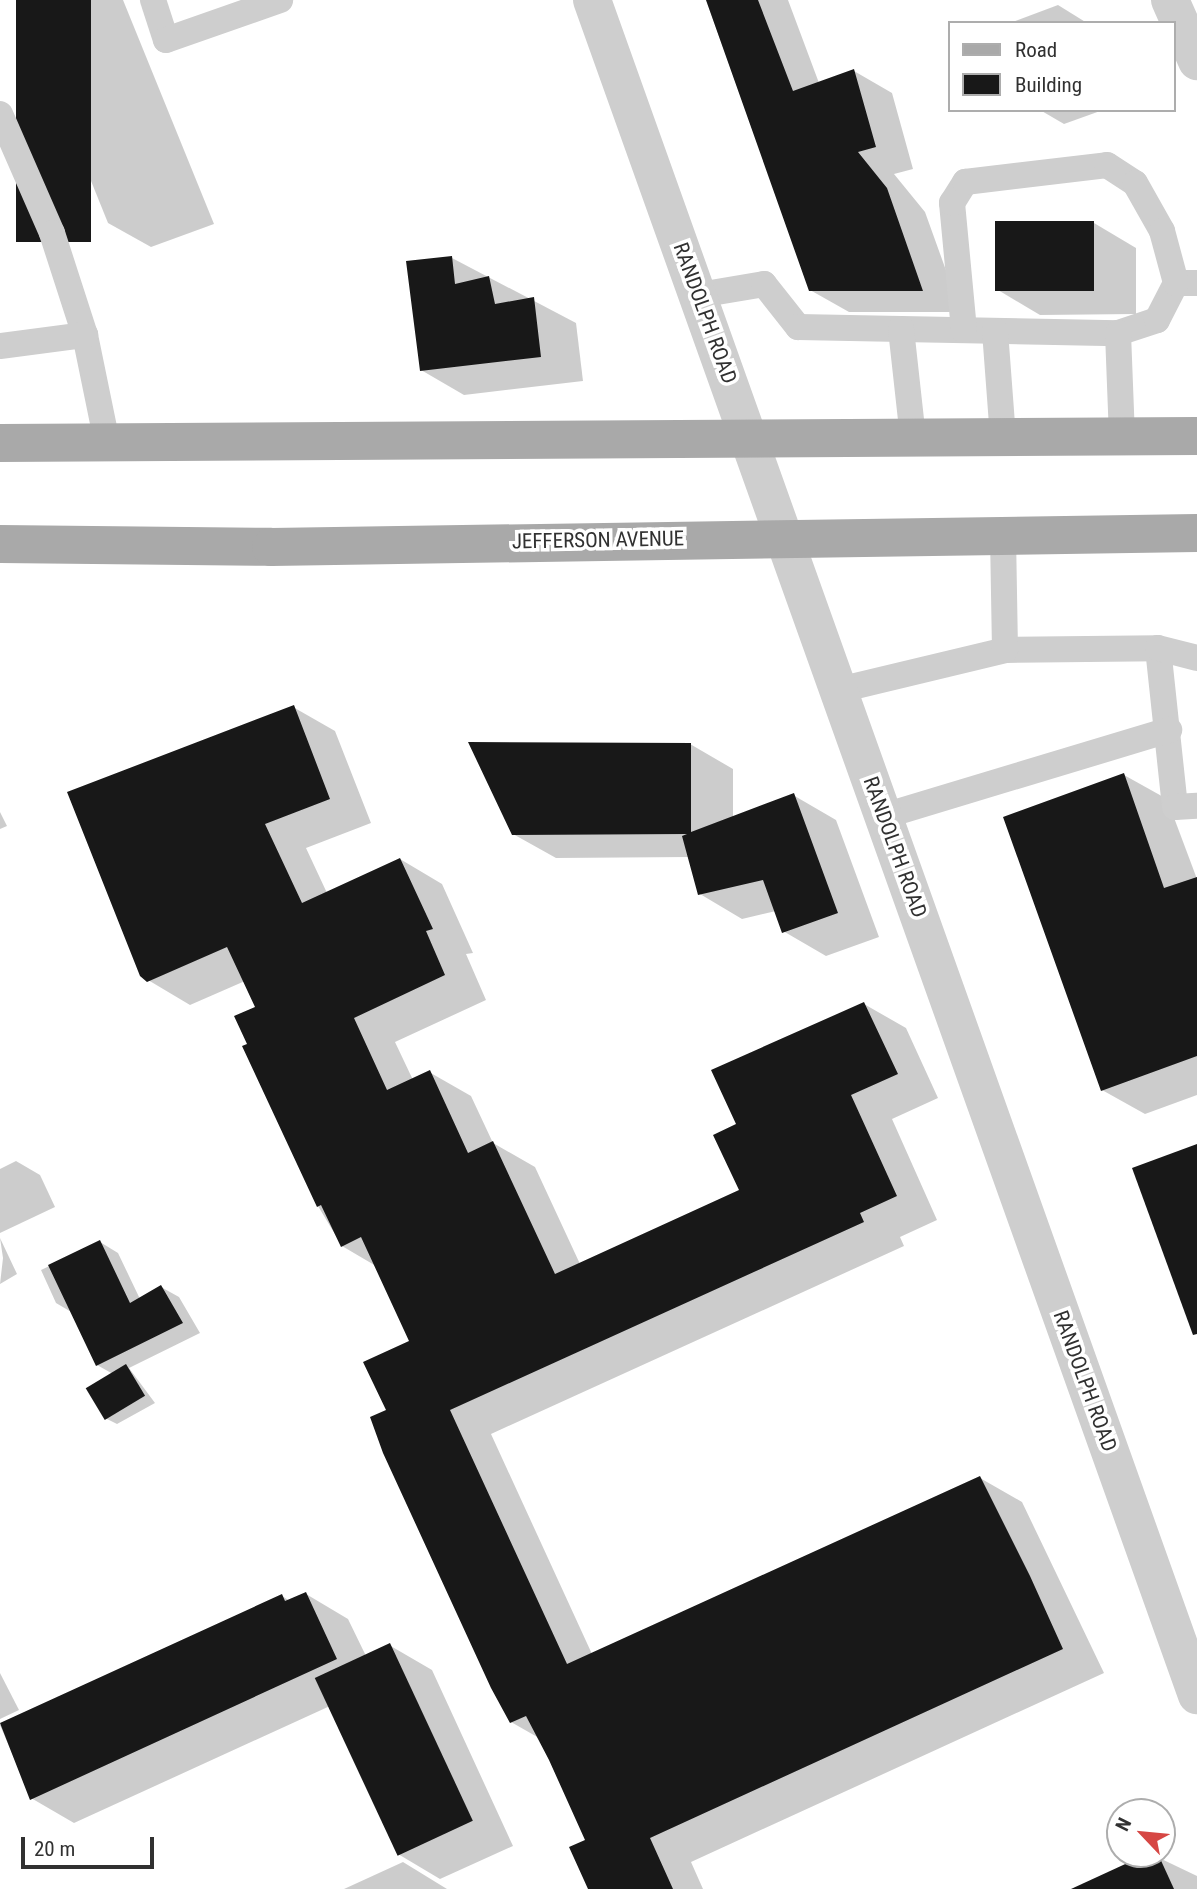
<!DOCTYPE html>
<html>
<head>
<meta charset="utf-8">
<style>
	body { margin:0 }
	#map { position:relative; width:1197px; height:1889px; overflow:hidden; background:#fff; font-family:"Roboto Condensed",sans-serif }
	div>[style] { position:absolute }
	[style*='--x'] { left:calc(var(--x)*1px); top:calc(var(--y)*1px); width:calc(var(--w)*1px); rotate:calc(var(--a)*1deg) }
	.shadow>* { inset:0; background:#0003 }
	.building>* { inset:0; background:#181818; transform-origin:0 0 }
	.service>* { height:26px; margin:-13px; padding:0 13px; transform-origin:13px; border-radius:13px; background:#cecece }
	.minor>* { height:38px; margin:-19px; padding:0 19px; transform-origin:19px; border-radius:19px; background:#cecece }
	.primary>* { height:38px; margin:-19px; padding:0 19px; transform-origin:19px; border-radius:19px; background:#a9a9a9 }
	span { translate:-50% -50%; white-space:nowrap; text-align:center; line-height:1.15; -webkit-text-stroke:7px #fff; paint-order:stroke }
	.street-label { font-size:21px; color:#313131 }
	.legend { position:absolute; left:948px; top:21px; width:228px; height:91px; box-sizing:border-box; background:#fff; border:2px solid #adadad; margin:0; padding:9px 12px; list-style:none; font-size:21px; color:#313131 }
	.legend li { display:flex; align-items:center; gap:14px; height:35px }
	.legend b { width:35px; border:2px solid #adadad }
	.north { position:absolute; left:1106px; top:1798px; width:70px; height:70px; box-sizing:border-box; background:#fff; border:2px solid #adadad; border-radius:50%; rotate:296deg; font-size:19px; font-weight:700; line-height:28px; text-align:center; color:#313131 }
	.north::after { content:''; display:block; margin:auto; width:24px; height:32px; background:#d64744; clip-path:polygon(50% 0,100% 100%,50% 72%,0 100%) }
	.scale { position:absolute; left:21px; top:1837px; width:133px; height:32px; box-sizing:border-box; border:4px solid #313131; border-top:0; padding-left:9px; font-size:21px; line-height:24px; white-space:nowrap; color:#313131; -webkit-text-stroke:5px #fff; paint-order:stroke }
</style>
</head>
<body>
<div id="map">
	<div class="shadow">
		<i style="clip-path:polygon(18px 0,123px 0,214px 224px,151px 247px,108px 223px)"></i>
		<i style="clip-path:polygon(706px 0,788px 0,819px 83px,854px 71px,892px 93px,913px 169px,894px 174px,925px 212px,961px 312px,849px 312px,810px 290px)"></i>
		<i style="clip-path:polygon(1058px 5px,1087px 23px,1010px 23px)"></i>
		<i style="clip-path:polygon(1040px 110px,1103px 110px,1064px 124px)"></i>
		<i style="clip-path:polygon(1094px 223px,1136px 248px,1136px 314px,1040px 315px,998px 290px)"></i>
		<i style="clip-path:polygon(452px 258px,576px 323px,583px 381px,464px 395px,421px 370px)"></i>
		<i style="clip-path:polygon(293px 707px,335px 731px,371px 823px,306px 848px,327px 893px,400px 859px,442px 884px,473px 953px,466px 954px,486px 1000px,395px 1042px,413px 1080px,429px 1072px,471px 1096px,493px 1143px,535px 1167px,580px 1264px,741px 1191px,738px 1125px,864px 1004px,906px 1028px,938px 1098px,892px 1119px,937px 1220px,900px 1237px,904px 1246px,491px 1434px,592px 1654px,980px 1478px,1022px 1502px,1104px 1673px,691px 1862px,703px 1889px,589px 1889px,587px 1841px,539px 1738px,511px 1722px,388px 1411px,411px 1341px,376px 1266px,342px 1246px,318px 1206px,249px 1045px,257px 1008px,245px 981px,190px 1005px,148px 980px)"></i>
		<i style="clip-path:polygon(690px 744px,733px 769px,733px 818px,793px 795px,836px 820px,879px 937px,826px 956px,783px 931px,776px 911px,742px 919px,700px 894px,690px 857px,556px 858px,513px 834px)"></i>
		<i style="clip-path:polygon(1124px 775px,1167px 799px,1197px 879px,1197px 1095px,1145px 1114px,1102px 1090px)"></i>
		<i style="clip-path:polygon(0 812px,7px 826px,0 829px)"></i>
		<i style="clip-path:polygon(16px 1161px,40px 1175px,55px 1207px,0 1233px,0 1169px)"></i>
		<i style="clip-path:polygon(0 1238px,17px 1274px,0 1284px,3px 1258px)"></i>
		<i style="clip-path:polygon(100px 1242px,118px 1253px,140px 1299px,161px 1287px,179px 1297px,200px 1333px,129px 1368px,155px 1403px,117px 1424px,105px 1418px,113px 1374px,97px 1365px,73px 1313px,56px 1303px,41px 1270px)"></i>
		<i style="clip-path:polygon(306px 1594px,348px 1619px,366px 1656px,389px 1645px,432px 1670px,513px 1846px,440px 1879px,398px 1854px,330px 1706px,74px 1823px,31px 1798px,0 1725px,282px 1596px,290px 1601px)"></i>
		<i style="clip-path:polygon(0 1673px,19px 1710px,0 1719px)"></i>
		<i style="clip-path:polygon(1151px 1854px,1197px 1876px,1197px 1889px,1075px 1889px)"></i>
		<i style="clip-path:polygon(403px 1862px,447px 1889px,344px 1889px)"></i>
	</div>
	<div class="building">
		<i style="left:16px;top:0;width:75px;height:242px"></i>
		<i style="clip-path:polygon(706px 0,758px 0,793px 91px,854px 69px,876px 147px,858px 152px,887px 188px,923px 291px,809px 291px)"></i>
		<i style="left:1094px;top:221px;width:70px;height:99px;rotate:90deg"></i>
		<i style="clip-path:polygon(452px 256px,455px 284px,489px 276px,495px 304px,534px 297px,541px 357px,420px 371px,406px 261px)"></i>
		<i style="clip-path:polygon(294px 705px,330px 799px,265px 824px,302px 903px,400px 858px,433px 929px,426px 931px,445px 975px,354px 1018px,387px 1090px,430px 1070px,468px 1153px,493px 1141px,555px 1274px,739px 1190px,713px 1135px,736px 1124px,711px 1070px,864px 1002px,898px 1074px,851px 1095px,897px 1196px,860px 1213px,864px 1222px,450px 1410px,567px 1664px,980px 1476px,1030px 1576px,1063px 1649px,650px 1838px,673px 1889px,588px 1889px,569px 1847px,585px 1840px,549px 1760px,526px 1716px,510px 1723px,491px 1688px,383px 1453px,370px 1417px,386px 1410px,363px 1362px,409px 1341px,361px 1237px,341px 1247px,321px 1205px,317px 1207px,242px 1046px,247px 1044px,234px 1016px,255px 1007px,227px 947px,147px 982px,140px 976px,67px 792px)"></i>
		<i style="clip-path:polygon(468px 742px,691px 743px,691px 832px,794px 793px,838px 913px,782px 933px,763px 880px,698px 895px,682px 836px,687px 834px,512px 835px)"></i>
		<i style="clip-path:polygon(1124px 773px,1164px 888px,1197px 877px,1197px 1056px,1101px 1091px,1003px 817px)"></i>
		<i style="clip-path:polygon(1197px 1144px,1197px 1334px,1193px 1335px,1132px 1168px)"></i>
		<i style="clip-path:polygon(100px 1240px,130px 1303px,161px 1285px,183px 1323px,96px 1366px,48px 1265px)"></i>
		<i style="left:126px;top:1364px;width:37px;height:47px;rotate:59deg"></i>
		<i style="clip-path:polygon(306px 1592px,337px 1659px,30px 1800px,0 1723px,282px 1594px,285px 1601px)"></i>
		<i style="left:390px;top:1643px;width:196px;height:83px;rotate:65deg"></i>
		<i style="clip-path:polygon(1147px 1854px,1158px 1854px,1174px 1889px,1071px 1889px)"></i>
	</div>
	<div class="service">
		<i style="--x:153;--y:0;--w:42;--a:72"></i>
		<i style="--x:166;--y:40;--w:121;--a:-19.3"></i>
		<i style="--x:0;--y:114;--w:130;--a:66.4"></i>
		<i style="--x:52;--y:233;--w:107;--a:72.1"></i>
		<i style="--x:85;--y:335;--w:109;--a:78.4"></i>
		<i style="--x:699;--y:295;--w:66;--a:-9.6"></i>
		<i style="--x:764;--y:284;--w:55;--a:51.7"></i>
		<i style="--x:798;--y:327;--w:320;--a:1.1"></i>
		<i style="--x:1118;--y:333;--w:41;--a:-18.4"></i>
		<i style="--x:1157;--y:320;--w:42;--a:-62.8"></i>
		<i style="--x:1176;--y:283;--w:21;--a:0"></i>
		<i style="--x:901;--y:329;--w:109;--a:83.7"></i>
		<i style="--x:964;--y:330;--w:128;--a:-95.4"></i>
		<i style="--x:952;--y:203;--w:25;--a:-58"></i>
		<i style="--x:965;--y:182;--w:143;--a:-6.8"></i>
		<i style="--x:1107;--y:165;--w:33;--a:33"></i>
		<i style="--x:1135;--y:183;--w:55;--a:60.6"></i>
		<i style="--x:1162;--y:231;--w:54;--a:74.9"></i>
		<i style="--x:995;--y:331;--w:106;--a:85.7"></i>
		<i style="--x:1118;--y:333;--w:103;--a:87.8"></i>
		<i style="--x:0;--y:346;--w:86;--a:-7.4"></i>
		<i style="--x:1158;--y:648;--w:160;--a:83.9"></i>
		<i style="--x:1175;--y:807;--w:22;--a:-3"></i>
		<i style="--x:1005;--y:650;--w:153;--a:-0.7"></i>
		<i style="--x:1158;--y:648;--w:40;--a:14.4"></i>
		<i style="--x:839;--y:690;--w:171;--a:-13.5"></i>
		<i style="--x:1005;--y:650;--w:115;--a:-91"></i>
		<i style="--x:884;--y:816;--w:298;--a:-16.8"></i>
	</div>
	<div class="minor">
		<i style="--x:592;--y:0;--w:1800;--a:70.36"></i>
		<i style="--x:1170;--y:0;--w:67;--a:66.1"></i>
	</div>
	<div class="primary">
		<i style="--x:0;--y:443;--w:1197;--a:-0.34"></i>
		<i style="--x:0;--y:544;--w:271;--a:0.6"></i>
		<i style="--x:271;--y:547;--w:926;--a:-0.87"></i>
	</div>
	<div class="street-label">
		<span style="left:705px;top:313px;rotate:70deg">RANDOLPH ROAD</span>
		<span style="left:598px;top:540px;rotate:-1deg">JEFFERSON AVENUE</span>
		<span style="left:895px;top:847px;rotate:70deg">RANDOLPH ROAD</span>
		<span style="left:1085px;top:1381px;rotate:70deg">RANDOLPH ROAD</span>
	</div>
	<ul class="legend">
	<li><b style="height:9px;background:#a9a9a9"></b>Road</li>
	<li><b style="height:19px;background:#181818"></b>Building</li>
	</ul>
	<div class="north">N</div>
	<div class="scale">20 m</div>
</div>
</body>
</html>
